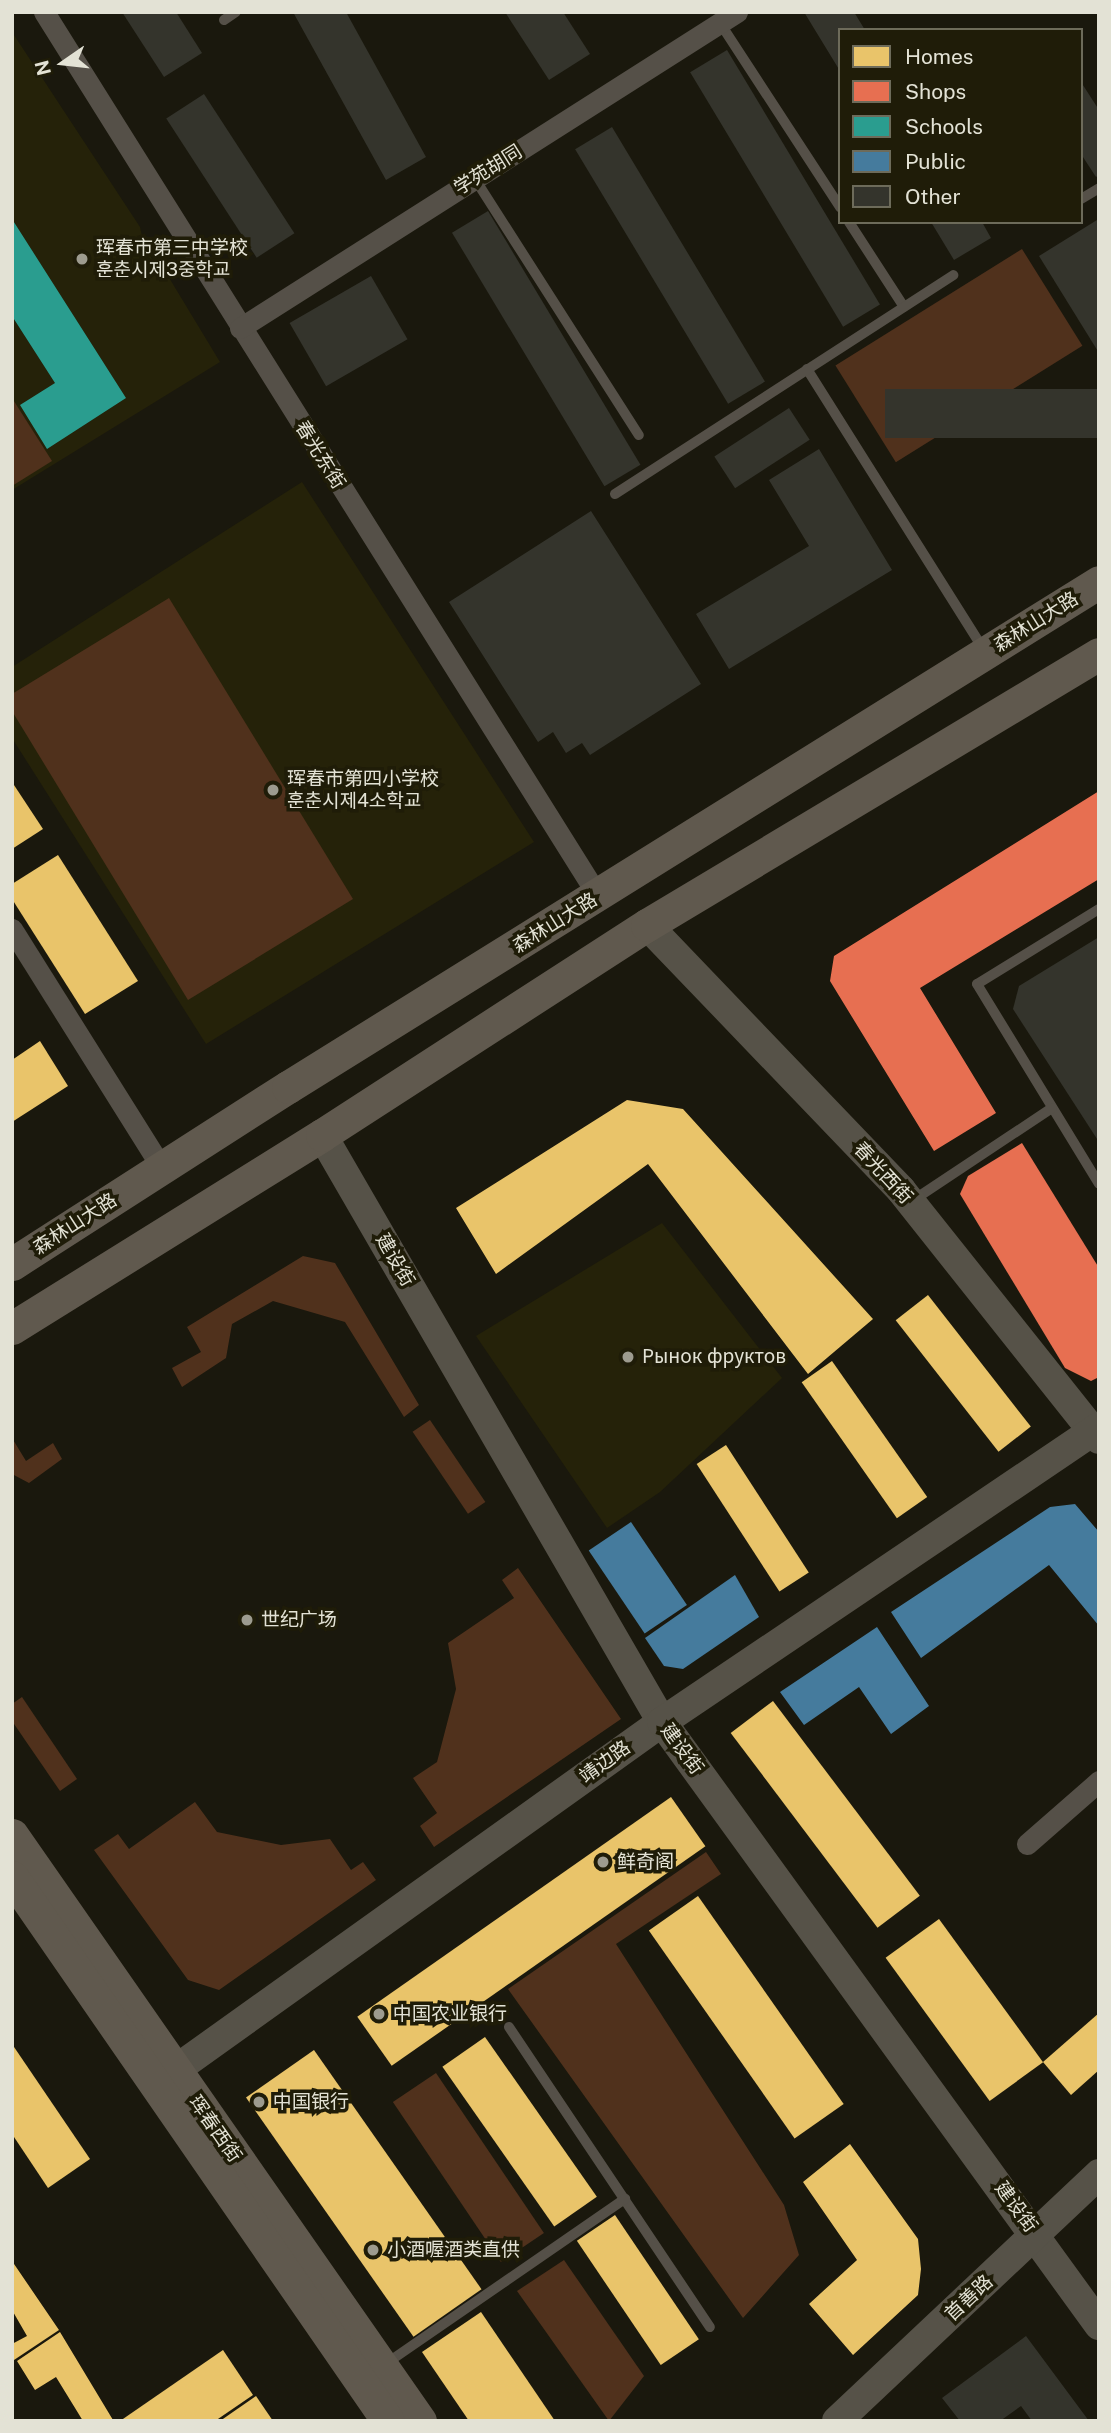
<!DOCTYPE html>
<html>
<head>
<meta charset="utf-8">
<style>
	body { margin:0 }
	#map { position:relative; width:1111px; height:2433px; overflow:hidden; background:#1a180d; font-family:"Public Sans","Noto Sans SC","Noto Sans KR",sans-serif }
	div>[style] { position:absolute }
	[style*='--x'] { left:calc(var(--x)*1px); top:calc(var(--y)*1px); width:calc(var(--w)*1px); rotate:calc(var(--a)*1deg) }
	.built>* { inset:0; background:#252209 }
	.green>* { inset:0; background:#50311c; transform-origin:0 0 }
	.homes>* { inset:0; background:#e9c46a; transform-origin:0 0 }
	.shops>* { inset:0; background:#e76f51 }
	.schools>* { inset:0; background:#2a9d8f }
	.public>* { inset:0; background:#457b9d; transform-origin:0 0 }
	.building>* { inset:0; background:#34342c; transform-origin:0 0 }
	.lane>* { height:10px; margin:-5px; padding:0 5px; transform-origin:5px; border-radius:5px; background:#555048 }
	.street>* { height:21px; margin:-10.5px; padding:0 10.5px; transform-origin:10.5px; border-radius:10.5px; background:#555048 }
	.secondary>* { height:30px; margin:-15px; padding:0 15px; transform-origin:15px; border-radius:15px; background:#565248 }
	.primary>* { height:33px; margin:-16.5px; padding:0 16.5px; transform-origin:16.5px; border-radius:16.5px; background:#60594e }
	.dots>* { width:19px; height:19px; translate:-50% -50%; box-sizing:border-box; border:4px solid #1f1c08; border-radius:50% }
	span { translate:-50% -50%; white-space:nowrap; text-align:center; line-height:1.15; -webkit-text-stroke:7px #1f1c08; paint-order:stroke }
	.street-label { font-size:19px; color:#e3e2d5 }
	.poi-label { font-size:19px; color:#e3e2d5 }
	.left { translate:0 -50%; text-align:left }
	.frame { position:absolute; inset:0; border:14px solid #e3e2d5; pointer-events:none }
	.legend { position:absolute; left:838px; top:28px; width:245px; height:196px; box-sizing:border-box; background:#1f1c08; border:2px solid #6d6b5a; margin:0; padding:9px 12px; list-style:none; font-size:21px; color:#e3e2d5 }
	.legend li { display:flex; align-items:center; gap:14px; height:35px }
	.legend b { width:35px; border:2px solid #6d6b5a }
	.north { position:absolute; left:28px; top:28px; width:70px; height:70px; -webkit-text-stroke:5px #1f1c08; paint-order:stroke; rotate:256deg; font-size:19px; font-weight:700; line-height:28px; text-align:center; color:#e3e2d5 }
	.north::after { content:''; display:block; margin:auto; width:24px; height:32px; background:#e3e2d5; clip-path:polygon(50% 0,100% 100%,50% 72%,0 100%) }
</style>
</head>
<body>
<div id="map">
	<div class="built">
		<i style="clip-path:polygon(12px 32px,140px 227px,144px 245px,161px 274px,168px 276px,220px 362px,12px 490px)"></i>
		<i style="clip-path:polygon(302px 482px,534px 842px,206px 1044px,12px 738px,12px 667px)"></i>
		<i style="clip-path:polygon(662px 1223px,782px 1378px,660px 1492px,607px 1528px,476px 1336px)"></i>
	</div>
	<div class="green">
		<i style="left:1022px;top:249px;width:114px;height:220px;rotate:58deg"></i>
		<i style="clip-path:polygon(12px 398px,52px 461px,12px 486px)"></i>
		<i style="clip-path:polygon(169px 598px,353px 899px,188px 1000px,12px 711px,12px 694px)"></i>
		<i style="clip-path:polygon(303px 1256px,335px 1263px,419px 1405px,404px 1417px,345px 1322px,273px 1301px,232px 1324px,226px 1358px,182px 1387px,172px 1368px,201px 1352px,187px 1327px)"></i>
		<i style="left:430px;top:1420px;width:99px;height:21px;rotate:56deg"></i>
		<i style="clip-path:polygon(12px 1438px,26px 1461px,53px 1443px,62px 1459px,29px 1483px,12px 1474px)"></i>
		<i style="clip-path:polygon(518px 1568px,621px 1719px,434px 1847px,420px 1826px,437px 1813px,413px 1778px,437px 1762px,456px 1689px,448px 1643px,514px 1598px,502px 1580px)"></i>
		<i style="clip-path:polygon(22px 1697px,77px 1779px,60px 1791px,12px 1721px,12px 1704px)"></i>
		<i style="clip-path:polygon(195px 1802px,217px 1832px,281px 1845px,330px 1839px,351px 1870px,363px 1862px,376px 1880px,219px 1990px,188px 1980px,94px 1850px,118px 1834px,129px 1849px)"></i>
		<i style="clip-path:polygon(706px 1852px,721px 1874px,616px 1944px,784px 2205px,799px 2255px,743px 2318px,508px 1989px)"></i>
		<i style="left:436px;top:2073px;width:193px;height:52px;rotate:56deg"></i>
		<i style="clip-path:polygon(564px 2260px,644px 2376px,609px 2421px,517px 2291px)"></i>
	</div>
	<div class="homes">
		<i style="clip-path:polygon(12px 782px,43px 829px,12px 849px)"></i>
		<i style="clip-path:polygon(58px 855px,138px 981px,85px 1014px,12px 899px,12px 884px)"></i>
		<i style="clip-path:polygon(40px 1041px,68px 1086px,12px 1122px,12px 1060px)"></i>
		<i style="clip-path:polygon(627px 1100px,683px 1109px,873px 1319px,808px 1374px,648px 1164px,496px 1274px,456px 1208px)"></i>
		<i style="left:928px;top:1295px;width:167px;height:41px;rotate:52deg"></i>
		<i style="left:832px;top:1361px;width:166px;height:37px;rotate:55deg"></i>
		<i style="left:726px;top:1445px;width:152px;height:35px;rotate:57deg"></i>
		<i style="left:773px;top:1701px;width:244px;height:53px;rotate:53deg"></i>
		<i style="left:671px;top:1797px;width:60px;height:383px;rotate:55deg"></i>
		<i style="left:698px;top:1896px;width:254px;height:60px;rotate:55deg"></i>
		<i style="left:939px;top:1919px;width:177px;height:66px;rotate:54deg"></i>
		<i style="clip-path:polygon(1099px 2013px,1099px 2070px,1071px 2095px,1043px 2062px)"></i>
		<i style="left:485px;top:2037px;width:195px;height:52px;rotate:55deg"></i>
		<i style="clip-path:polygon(12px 2044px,90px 2159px,48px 2188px,12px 2134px)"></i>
		<i style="left:314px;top:2050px;width:292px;height:83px;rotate:55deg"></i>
		<i style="clip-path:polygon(850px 2144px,918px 2239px,921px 2269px,918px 2295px,853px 2355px,809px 2304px,857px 2260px,803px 2182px)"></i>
		<i style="left:615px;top:2215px;width:150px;height:46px;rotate:56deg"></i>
		<i style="clip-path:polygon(12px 2261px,59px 2330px,14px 2360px,12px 2344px,27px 2336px,12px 2310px)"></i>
		<i style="clip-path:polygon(481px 2312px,555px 2421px,469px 2421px,422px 2352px)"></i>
		<i style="clip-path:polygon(60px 2332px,113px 2420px,112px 2421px,83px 2421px,56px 2377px,35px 2390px,17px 2361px)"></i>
		<i style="clip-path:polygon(223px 2350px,253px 2395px,215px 2421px,120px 2421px)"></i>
		<i style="clip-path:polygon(256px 2396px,273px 2421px,220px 2421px)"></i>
	</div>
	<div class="shops">
		<i style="clip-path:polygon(1099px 791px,1099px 879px,920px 988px,996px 1113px,934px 1151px,830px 981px,834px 956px)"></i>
		<i style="clip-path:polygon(1022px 1143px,1099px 1268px,1099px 1377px,1091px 1381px,1065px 1368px,960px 1194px,968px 1176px)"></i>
	</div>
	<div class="schools">
		<i style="clip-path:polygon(12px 219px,126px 398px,47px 449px,20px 405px,55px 383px,12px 316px)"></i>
	</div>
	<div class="public">
		<i style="clip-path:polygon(1075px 1504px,1099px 1532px,1099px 1626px,1049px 1565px,921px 1658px,891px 1612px,1050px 1507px)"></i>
		<i style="left:631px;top:1522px;width:100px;height:51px;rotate:56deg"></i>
		<i style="clip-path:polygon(735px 1575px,759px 1617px,683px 1669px,664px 1666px,645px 1638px)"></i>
		<i style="clip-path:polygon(877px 1627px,929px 1706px,891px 1734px,859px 1687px,804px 1725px,780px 1692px)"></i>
	</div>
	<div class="building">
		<i style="clip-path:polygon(122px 12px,176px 12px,202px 53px,164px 77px)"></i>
		<i style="clip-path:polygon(293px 12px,346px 12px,426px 157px,386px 180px)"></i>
		<i style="clip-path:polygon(505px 12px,563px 12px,590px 54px,549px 80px)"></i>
		<i style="clip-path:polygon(804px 12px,854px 12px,865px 30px,840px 30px,840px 71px)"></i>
		<i style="left:727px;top:50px;width:297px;height:43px;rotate:59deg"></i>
		<i style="clip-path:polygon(1081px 82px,1099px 110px,1099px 175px,1096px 177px,1081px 154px)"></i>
		<i style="left:204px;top:94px;width:166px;height:45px;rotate:57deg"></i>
		<i style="left:612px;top:127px;width:297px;height:43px;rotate:59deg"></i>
		<i style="left:488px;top:211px;width:296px;height:42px;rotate:59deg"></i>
		<i style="clip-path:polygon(1097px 220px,1099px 224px,1099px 353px,1039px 256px)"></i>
		<i style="clip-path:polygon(931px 222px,982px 222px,991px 238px,954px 260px)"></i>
		<i style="left:371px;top:276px;width:73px;height:94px;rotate:60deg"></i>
		<i style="left:1099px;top:389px;width:49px;height:214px;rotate:90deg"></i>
		<i style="left:789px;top:408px;width:38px;height:89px;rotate:57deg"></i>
		<i style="clip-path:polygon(819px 449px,892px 570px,729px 669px,696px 614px,809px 546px,769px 480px)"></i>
		<i style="clip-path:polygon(591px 511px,701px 684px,590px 755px,582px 743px,566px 753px,553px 732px,538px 742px,449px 602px)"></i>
		<i style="clip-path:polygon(1099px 937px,1099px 1142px,1013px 1009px,1019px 986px)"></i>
		<i style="clip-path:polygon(1026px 2336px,1089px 2421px,1032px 2421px,1021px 2406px,1000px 2421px,960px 2421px,942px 2398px)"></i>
	</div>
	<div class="lane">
		<i style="--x:224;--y:20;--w:14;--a:-34"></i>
		<i style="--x:720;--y:23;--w:220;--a:56.9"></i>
		<i style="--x:475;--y:179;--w:304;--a:57.4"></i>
		<i style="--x:1081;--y:199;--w:21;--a:-31"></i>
		<i style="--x:849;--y:222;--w:101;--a:57.1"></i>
		<i style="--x:807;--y:369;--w:330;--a:57.8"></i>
		<i style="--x:615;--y:494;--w:403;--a:-32.9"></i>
		<i style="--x:1099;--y:909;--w:143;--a:148.4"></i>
		<i style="--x:977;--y:984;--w:234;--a:58.6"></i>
		<i style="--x:912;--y:1201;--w:168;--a:-33.6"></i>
		<i style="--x:509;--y:2027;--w:361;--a:56.2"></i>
		<i style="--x:384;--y:2365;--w:293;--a:-34.6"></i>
	</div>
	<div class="street">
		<i style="--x:44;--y:12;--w:1043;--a:57.92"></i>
		<i style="--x:240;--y:328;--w:589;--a:-32.45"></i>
		<i style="--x:12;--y:929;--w:282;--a:57.9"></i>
		<i style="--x:1027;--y:1844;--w:96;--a:-41.2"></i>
	</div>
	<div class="secondary">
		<i style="--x:647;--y:925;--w:367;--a:46.2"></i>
		<i style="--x:901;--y:1190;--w:318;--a:51.5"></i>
		<i style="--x:322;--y:1135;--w:678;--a:59.92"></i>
		<i style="--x:662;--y:1722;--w:745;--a:54.07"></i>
		<i style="--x:157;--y:2083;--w:621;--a:-35.56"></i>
		<i style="--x:662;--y:1722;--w:527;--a:-34.02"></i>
		<i style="--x:837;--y:2421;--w:360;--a:-43.3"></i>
	</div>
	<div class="primary">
		<i style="--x:12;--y:1264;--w:328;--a:-32.7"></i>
		<i style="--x:288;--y:1087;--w:955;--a:-31.91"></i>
		<i style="--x:12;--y:1328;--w:365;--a:-31.9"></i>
		<i style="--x:322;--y:1135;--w:387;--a:-32.9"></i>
		<i style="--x:647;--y:925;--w:527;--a:-30.95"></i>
		<i style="--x:12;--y:1835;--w:714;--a:55.15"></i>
		<i style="--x:12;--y:1877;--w:661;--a:55.35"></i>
	</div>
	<div class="dots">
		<i style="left:82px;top:259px;background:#9d9b8f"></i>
		<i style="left:273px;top:790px;background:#9d9b8f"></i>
		<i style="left:628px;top:1357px;background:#9d9b8f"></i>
		<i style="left:247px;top:1620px;background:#9d9b8f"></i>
		<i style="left:603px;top:1862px;background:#9d9b8f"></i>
		<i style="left:379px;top:2014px;background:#9d9b8f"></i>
		<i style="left:259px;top:2102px;background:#9d9b8f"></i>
		<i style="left:373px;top:2250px;background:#9d9b8f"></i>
	</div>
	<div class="street-label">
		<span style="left:488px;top:170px;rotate:-32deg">学苑胡同</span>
		<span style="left:320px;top:455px;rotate:58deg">春光东街</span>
		<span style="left:1036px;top:622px;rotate:-32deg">森林山大路</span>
		<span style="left:555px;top:923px;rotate:-32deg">森林山大路</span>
		<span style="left:883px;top:1173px;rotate:47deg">春光西街</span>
		<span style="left:75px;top:1224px;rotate:-33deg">森林山大路</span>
		<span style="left:395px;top:1260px;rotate:60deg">建设街</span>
		<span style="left:682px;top:1749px;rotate:54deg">建设街</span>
		<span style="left:605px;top:1762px;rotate:-36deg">靖边路</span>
		<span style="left:215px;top:2129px;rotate:55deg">珲春西街</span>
		<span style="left:1016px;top:2207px;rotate:54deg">建设街</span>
		<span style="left:969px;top:2298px;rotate:-43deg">首善路</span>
	</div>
	<div class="poi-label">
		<span class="left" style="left:96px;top:259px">珲春市第三中学校<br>훈춘시제3중학교</span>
		<span class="left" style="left:287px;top:790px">珲春市第四小学校<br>훈춘시제4소학교</span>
		<span class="left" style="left:642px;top:1357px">Рынок фруктов</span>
		<span class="left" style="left:261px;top:1620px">世纪广场</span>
		<span class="left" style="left:617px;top:1862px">鲜奇阁</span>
		<span class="left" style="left:393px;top:2014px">中国农业银行</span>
		<span class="left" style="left:273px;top:2102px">中国银行</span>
		<span class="left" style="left:387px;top:2250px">小酒喔酒类直供</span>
	</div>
	<div class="frame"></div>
	<ul class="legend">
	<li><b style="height:19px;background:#e9c46a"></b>Homes</li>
	<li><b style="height:19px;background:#e76f51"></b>Shops</li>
	<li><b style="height:19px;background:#2a9d8f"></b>Schools</li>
	<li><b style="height:19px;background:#457b9d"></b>Public</li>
	<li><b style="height:19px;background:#34342c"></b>Other</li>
	</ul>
	<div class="north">N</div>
</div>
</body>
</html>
